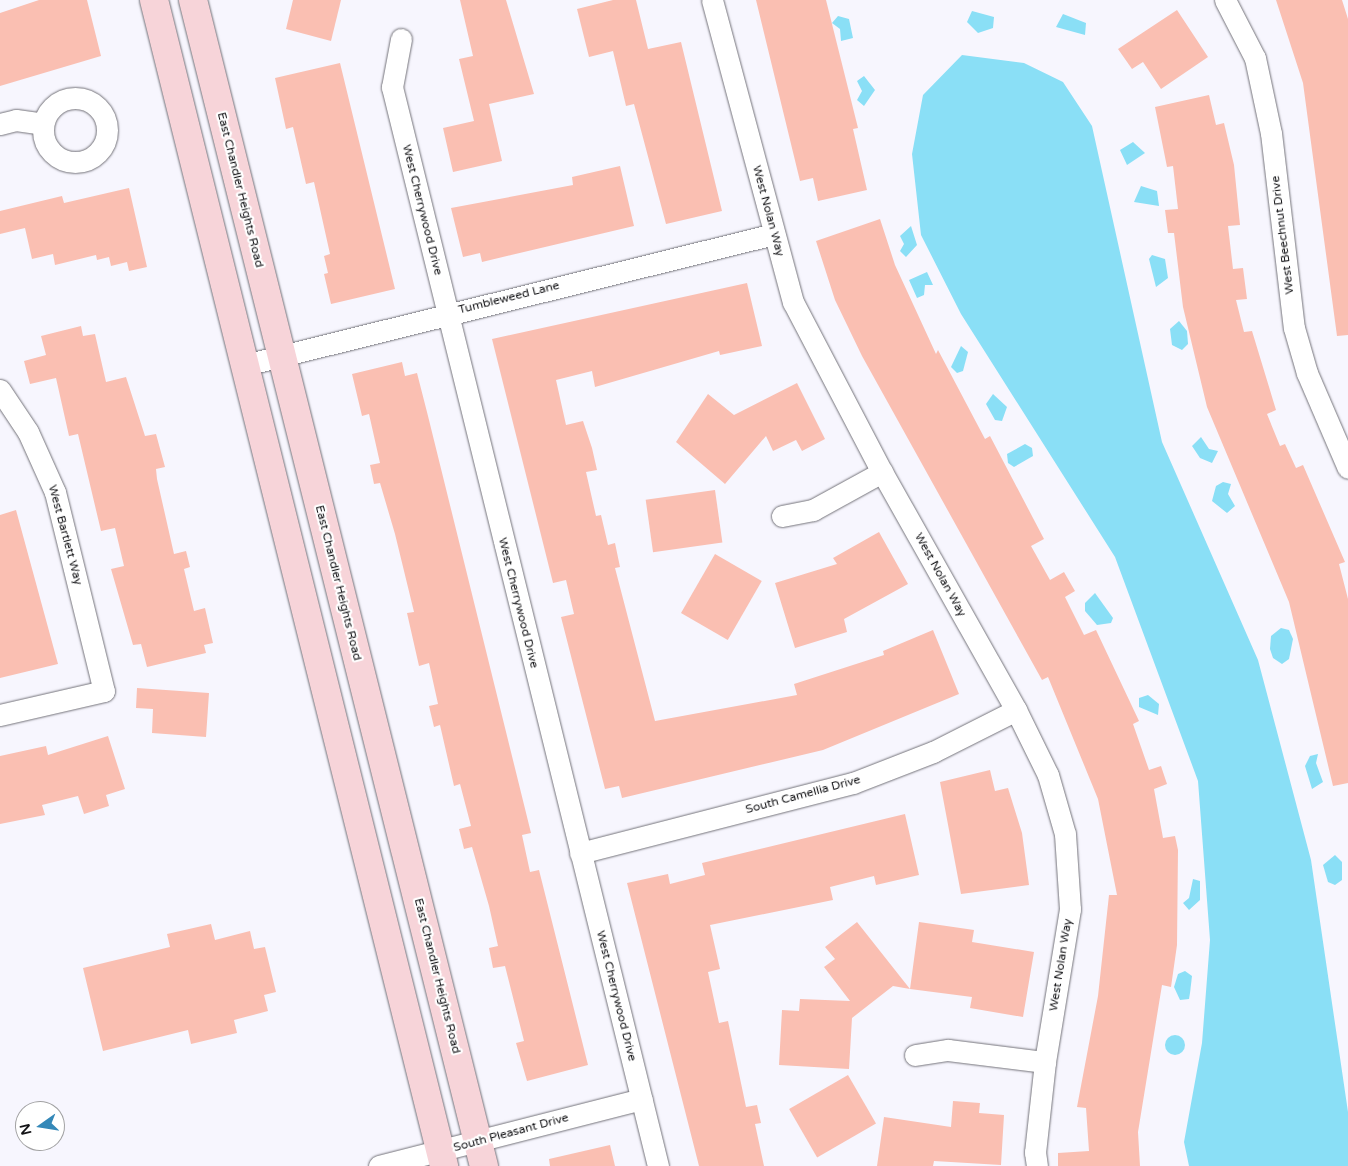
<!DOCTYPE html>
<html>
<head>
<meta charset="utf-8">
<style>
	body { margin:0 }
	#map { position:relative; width:1348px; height:1166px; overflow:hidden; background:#f7f6fe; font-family:"Varela Round",sans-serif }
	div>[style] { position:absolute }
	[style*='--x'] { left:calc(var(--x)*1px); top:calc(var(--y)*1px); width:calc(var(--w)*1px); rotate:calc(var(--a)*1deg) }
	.water>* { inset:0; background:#8adff6 }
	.round { border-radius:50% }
	.building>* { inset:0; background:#fabfb2; transform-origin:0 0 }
	.roads { filter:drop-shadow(0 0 1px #74737a) drop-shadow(0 0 1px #74737a) }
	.street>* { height:21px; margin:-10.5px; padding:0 10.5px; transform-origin:10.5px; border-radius:10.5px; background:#fff }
	.street>.ring { margin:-10.5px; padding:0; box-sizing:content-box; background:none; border:21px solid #fff; border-radius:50% }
	.secondary>* { height:28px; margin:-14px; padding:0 14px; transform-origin:14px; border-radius:14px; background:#f7d4d9 }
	span { translate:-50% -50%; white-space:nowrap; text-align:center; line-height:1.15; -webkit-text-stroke:4.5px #fff; paint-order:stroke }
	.street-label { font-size:12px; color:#141417 }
	.north { position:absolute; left:15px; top:1101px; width:50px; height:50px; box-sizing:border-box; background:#fff; border:1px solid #a1a1a2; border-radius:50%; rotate:257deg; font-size:14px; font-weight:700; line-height:20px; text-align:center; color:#141417 }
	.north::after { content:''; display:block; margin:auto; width:18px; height:22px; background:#3488b8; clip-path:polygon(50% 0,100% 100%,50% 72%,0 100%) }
</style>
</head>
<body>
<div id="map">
	<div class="water">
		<i style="clip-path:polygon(972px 11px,994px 17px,993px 28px,978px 33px,967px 22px)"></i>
		<i style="clip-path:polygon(1063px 14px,1086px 23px,1085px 35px,1056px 27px)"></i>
		<i style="clip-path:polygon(838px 16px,849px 19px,853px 38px,841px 41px,840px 29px,832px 23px)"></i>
		<i style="clip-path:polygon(962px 55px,1024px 63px,1063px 82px,1092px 126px,1162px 442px,1258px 660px,1311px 860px,1348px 1112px,1348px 1166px,1189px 1166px,1184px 1142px,1202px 1043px,1210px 940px,1198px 781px,1115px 557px,961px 314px,921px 235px,912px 154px,923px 95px)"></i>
		<i style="clip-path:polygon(864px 76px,875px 90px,864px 106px,857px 100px,862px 91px,857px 81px)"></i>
		<i style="clip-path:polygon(1133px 142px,1145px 153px,1127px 165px,1120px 150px)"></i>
		<i style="clip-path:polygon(1141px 186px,1157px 191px,1159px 206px,1134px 202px)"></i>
		<i style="clip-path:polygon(911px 226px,917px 245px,906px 257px,900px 251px,904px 244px,900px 236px)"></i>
		<i style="clip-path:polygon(1152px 255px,1165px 259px,1168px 278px,1156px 287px,1149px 259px)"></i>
		<i style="clip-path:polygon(927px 272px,933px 285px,925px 285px,924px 295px,917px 298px,909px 280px)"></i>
		<i style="clip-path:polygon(1179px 321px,1187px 331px,1188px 344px,1182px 350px,1172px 345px,1170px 329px)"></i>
		<i style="clip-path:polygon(961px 346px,968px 352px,963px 371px,957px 373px,951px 367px)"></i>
		<i style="clip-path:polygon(993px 394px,1007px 407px,1002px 421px,995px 420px,986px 404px)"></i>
		<i style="clip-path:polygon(1201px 437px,1209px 449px,1218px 451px,1212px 463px,1200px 458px,1192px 446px)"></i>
		<i style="clip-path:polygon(1025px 444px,1032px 448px,1033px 456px,1014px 467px,1008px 463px,1007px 454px)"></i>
		<i style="clip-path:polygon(1223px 482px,1231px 484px,1228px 494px,1235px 506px,1227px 513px,1212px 501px,1216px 486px)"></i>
		<i style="clip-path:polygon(1095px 593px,1113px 618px,1111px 623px,1097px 625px,1085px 611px,1085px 603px)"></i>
		<i style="clip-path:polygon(1281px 628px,1289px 630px,1293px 639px,1289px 659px,1282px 664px,1273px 658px,1270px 649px,1271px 636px)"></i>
		<i style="clip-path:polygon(1148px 695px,1159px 704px,1158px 715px,1139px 707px,1139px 698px)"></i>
		<i style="clip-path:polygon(1318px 754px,1316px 763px,1323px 782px,1312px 789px,1305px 766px,1310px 756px)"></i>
		<i style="clip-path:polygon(1335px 855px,1342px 862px,1342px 880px,1335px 885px,1328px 882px,1323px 865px)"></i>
		<i style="clip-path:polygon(1193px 879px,1200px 881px,1200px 900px,1189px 910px,1183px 903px,1189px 898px)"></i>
		<i style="clip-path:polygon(1185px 971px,1192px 976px,1190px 993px,1189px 999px,1180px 1000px,1174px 987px,1178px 974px)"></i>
		<i class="round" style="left:1165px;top:1035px;width:20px;height:20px"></i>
	</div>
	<div class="building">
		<i style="clip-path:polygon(39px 0,87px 0,101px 56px,0 86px,0 13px)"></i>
		<i style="clip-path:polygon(293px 0,341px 0,331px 41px,286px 29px)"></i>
		<i style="clip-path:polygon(460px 0,506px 0,534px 94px,489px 104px,502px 161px,453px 172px,443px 128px,474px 121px,459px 59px,473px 56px)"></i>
		<i style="clip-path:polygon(613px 0,636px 0,648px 49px,681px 42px,722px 211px,666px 224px,634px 104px,626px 106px,613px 51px,589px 57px,577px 9px)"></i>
		<i style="clip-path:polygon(756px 0,826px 0,858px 128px,853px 129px,867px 190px,818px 201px,813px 178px,800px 181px)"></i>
		<i style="clip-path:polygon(1276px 0,1342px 0,1348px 19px,1348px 335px,1337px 336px,1303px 83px)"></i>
		<i style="clip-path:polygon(1177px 10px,1208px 57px,1161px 89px,1143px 62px,1132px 69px,1118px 49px)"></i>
		<i style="clip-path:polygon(340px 63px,395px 289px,331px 304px,324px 274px,328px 273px,324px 256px,330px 254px,314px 182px,306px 184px,293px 127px,286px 129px,275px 78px)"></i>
		<i style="clip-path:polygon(1209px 95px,1216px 125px,1224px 123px,1234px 165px,1240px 225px,1228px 226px,1233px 269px,1243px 268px,1247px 299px,1236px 300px,1244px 332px,1252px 331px,1276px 410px,1267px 414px,1280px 446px,1285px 444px,1296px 468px,1303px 465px,1345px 562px,1339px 564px,1348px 599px,1348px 783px,1333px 786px,1289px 602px,1207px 407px,1183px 307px,1174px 233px,1168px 233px,1165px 210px,1178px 209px,1173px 166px,1167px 167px,1155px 107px)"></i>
		<i style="clip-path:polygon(620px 166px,634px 226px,482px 262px,480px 253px,463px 257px,451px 208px,573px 185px,572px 177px)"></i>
		<i style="clip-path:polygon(129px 188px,147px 267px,129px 271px,127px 262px,111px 266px,109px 257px,97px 260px,96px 255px,55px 265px,53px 254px,32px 259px,25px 228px,0 234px,0 211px,62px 196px,64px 203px)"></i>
		<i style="clip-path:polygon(880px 219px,895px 265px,936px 354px,938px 350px,985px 439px,990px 436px,1044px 539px,1031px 546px,1050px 580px,1064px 572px,1075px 591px,1065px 597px,1084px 635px,1096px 630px,1139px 721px,1133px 724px,1149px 770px,1161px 766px,1167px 784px,1154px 789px,1163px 838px,1175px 836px,1178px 850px,1177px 945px,1171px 987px,1162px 985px,1138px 1132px,1140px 1166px,1058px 1166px,1058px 1153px,1089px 1151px,1086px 1108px,1077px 1107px,1098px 996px,1109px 895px,1117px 895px,1098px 799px,1048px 677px,1042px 680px,862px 356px,835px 300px,816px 241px)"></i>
		<i style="clip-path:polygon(747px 283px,762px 346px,720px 355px,719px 351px,595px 387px,592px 371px,556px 380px,566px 425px,583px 421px,592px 448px,597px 470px,586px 472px,596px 516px,601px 515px,608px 545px,615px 543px,620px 567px,615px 568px,655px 721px,797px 695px,794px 684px,884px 655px,883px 651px,933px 630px,959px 694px,823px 750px,622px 798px,619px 786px,605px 789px,561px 617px,574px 614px,566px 580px,553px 583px,492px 339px)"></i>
		<i style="clip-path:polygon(81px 326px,83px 336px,95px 334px,106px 382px,126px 377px,145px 436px,156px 434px,165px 467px,156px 469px,157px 479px,174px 554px,186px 551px,190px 567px,184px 569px,194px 611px,205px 608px,213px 643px,204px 645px,206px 653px,147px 667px,141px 644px,133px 645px,111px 569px,124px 566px,115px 528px,101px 531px,78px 434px,69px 436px,56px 378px,30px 384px,24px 361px,46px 355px,41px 336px)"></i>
		<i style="clip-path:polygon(402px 362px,405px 376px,417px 373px,428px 416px,531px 833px,522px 835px,530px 872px,539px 870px,588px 1065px,527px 1081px,516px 1043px,524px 1041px,505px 966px,493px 968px,489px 948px,498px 946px,489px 906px,472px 847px,464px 849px,459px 829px,471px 826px,460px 784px,454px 786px,440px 725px,434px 727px,429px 706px,438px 704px,429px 663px,419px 666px,407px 613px,414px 612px,395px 534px,380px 483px,374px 484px,370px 465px,380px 463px,369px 414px,362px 416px,352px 374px)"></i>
		<i style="clip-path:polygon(797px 383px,825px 439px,802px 451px,796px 440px,773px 451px,766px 436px,725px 484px,676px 442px,708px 394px,734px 415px)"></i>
		<i style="left:715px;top:490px;width:53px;height:70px;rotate:82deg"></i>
		<i style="clip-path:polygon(16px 510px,58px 664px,0 678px,0 515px)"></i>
		<i style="clip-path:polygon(879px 532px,908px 584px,844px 619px,847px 632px,795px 648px,775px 583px,837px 564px,833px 558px)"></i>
		<i style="left:715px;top:554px;width:54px;height:68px;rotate:30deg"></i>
		<i style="clip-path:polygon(137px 688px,209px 693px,206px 737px,152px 733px,153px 709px,136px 708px)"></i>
		<i style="clip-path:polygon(108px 736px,125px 789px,106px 795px,109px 806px,84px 814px,78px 796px,42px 805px,45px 815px,0 824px,0 756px,46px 746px,48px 755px)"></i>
		<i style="clip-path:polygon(990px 770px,995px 791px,1008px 788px,1022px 833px,1029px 885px,961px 894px,940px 782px)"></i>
		<i style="clip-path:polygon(905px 814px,919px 875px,876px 885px,874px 876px,830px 887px,833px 900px,710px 925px,720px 969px,708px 972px,719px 1023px,728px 1021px,746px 1107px,757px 1105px,761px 1123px,755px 1124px,764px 1166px,699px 1166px,627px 883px,668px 874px,670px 884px,705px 875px,702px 863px)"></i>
		<i style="clip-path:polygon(857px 922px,910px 989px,893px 986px,852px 1018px,849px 1069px,779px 1065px,782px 1010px,799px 1011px,800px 999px,850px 1001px,824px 967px,835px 959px,825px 947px)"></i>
		<i style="clip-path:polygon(919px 922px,974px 930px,972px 942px,1034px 952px,1023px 1017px,970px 1008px,972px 997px,910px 989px)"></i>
		<i style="clip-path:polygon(211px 924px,215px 940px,250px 931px,254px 949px,265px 947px,276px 992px,264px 995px,268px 1011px,234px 1020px,237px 1033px,191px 1044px,188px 1030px,103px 1051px,83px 968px,170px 947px,167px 934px)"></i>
		<i style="left:848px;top:1075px;width:56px;height:68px;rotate:60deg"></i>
		<i style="clip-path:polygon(953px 1101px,980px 1103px,979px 1113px,1004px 1115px,1001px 1165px,934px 1161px,933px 1166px,877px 1166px,884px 1117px,951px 1127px)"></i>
		<i style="clip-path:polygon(610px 1145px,615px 1166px,550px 1166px,549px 1159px)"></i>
	</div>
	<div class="roads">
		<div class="street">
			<i style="--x:712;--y:0;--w:313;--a:75"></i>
			<i style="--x:793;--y:302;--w:192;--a:62.4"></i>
			<i style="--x:882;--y:472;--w:273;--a:60.6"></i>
			<i style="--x:1016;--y:710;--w:72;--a:63.8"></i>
			<i style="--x:1048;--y:775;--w:61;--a:73.9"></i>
			<i style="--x:1065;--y:834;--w:75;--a:86.2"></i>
			<i style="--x:1070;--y:909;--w:155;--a:99.3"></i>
			<i style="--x:1045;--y:1062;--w:91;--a:96.3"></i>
			<i style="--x:1035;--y:1152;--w:14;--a:82"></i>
			<i style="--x:1225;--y:0;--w:65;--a:62.7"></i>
			<i style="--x:1255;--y:58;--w:77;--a:78"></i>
			<i style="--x:1271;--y:133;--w:196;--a:83.3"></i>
			<i style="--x:1294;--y:328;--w:47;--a:73.9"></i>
			<i style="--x:1307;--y:373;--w:103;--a:66.7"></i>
			<i style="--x:401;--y:39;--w:49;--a:100.6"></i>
			<i style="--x:392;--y:87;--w:1111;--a:76.15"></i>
			<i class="ring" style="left:43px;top:98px;width:43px;height:43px"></i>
			<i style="--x:0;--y:124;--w:16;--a:-14"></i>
			<i style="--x:16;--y:120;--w:27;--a:8"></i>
			<i style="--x:245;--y:365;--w:545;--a:-13.91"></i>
			<i style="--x:0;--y:390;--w:50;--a:56.3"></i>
			<i style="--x:28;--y:432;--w:66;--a:65.8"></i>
			<i style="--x:55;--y:492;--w:205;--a:76.2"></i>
			<i style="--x:104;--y:691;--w:107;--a:167"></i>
			<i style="--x:782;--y:516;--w:32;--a:-11"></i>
			<i style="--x:813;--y:510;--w:79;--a:-28.8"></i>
			<i style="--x:580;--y:853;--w:282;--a:-14.4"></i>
			<i style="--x:853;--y:783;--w:86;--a:-21.2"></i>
			<i style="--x:933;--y:752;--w:93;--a:-26.8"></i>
			<i style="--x:915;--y:1055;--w:33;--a:-9"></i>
			<i style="--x:948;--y:1050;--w:98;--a:7.1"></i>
			<i style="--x:379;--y:1166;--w:271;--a:-14.3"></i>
		</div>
		<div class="secondary">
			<i style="--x:154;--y:0;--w:1202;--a:76.03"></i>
			<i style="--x:193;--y:0;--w:1202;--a:75.99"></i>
		</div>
	</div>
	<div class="street-label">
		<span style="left:240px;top:190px;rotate:76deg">East Chandler Heights Road</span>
		<span style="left:422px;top:210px;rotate:76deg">West Cherrywood Drive</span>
		<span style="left:768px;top:211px;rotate:75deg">West Nolan Way</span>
		<span style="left:1283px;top:235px;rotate:-97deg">West Beechnut Drive</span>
		<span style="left:509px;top:298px;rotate:-14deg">Tumbleweed Lane</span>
		<span style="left:65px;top:535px;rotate:75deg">West Bartlett Way</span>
		<span style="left:940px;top:575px;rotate:61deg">West Nolan Way</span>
		<span style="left:338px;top:583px;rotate:76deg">East Chandler Heights Road</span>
		<span style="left:518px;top:603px;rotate:76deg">West Cherrywood Drive</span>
		<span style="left:803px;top:795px;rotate:-15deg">South Camellia Drive</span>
		<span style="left:1061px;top:965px;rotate:-81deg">West Nolan Way</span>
		<span style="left:437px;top:976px;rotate:76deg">East Chandler Heights Road</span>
		<span style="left:616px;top:996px;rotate:76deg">West Cherrywood Drive</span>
		<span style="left:511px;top:1133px;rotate:-15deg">South Pleasant Drive</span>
	</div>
	<div class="north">N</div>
</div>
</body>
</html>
